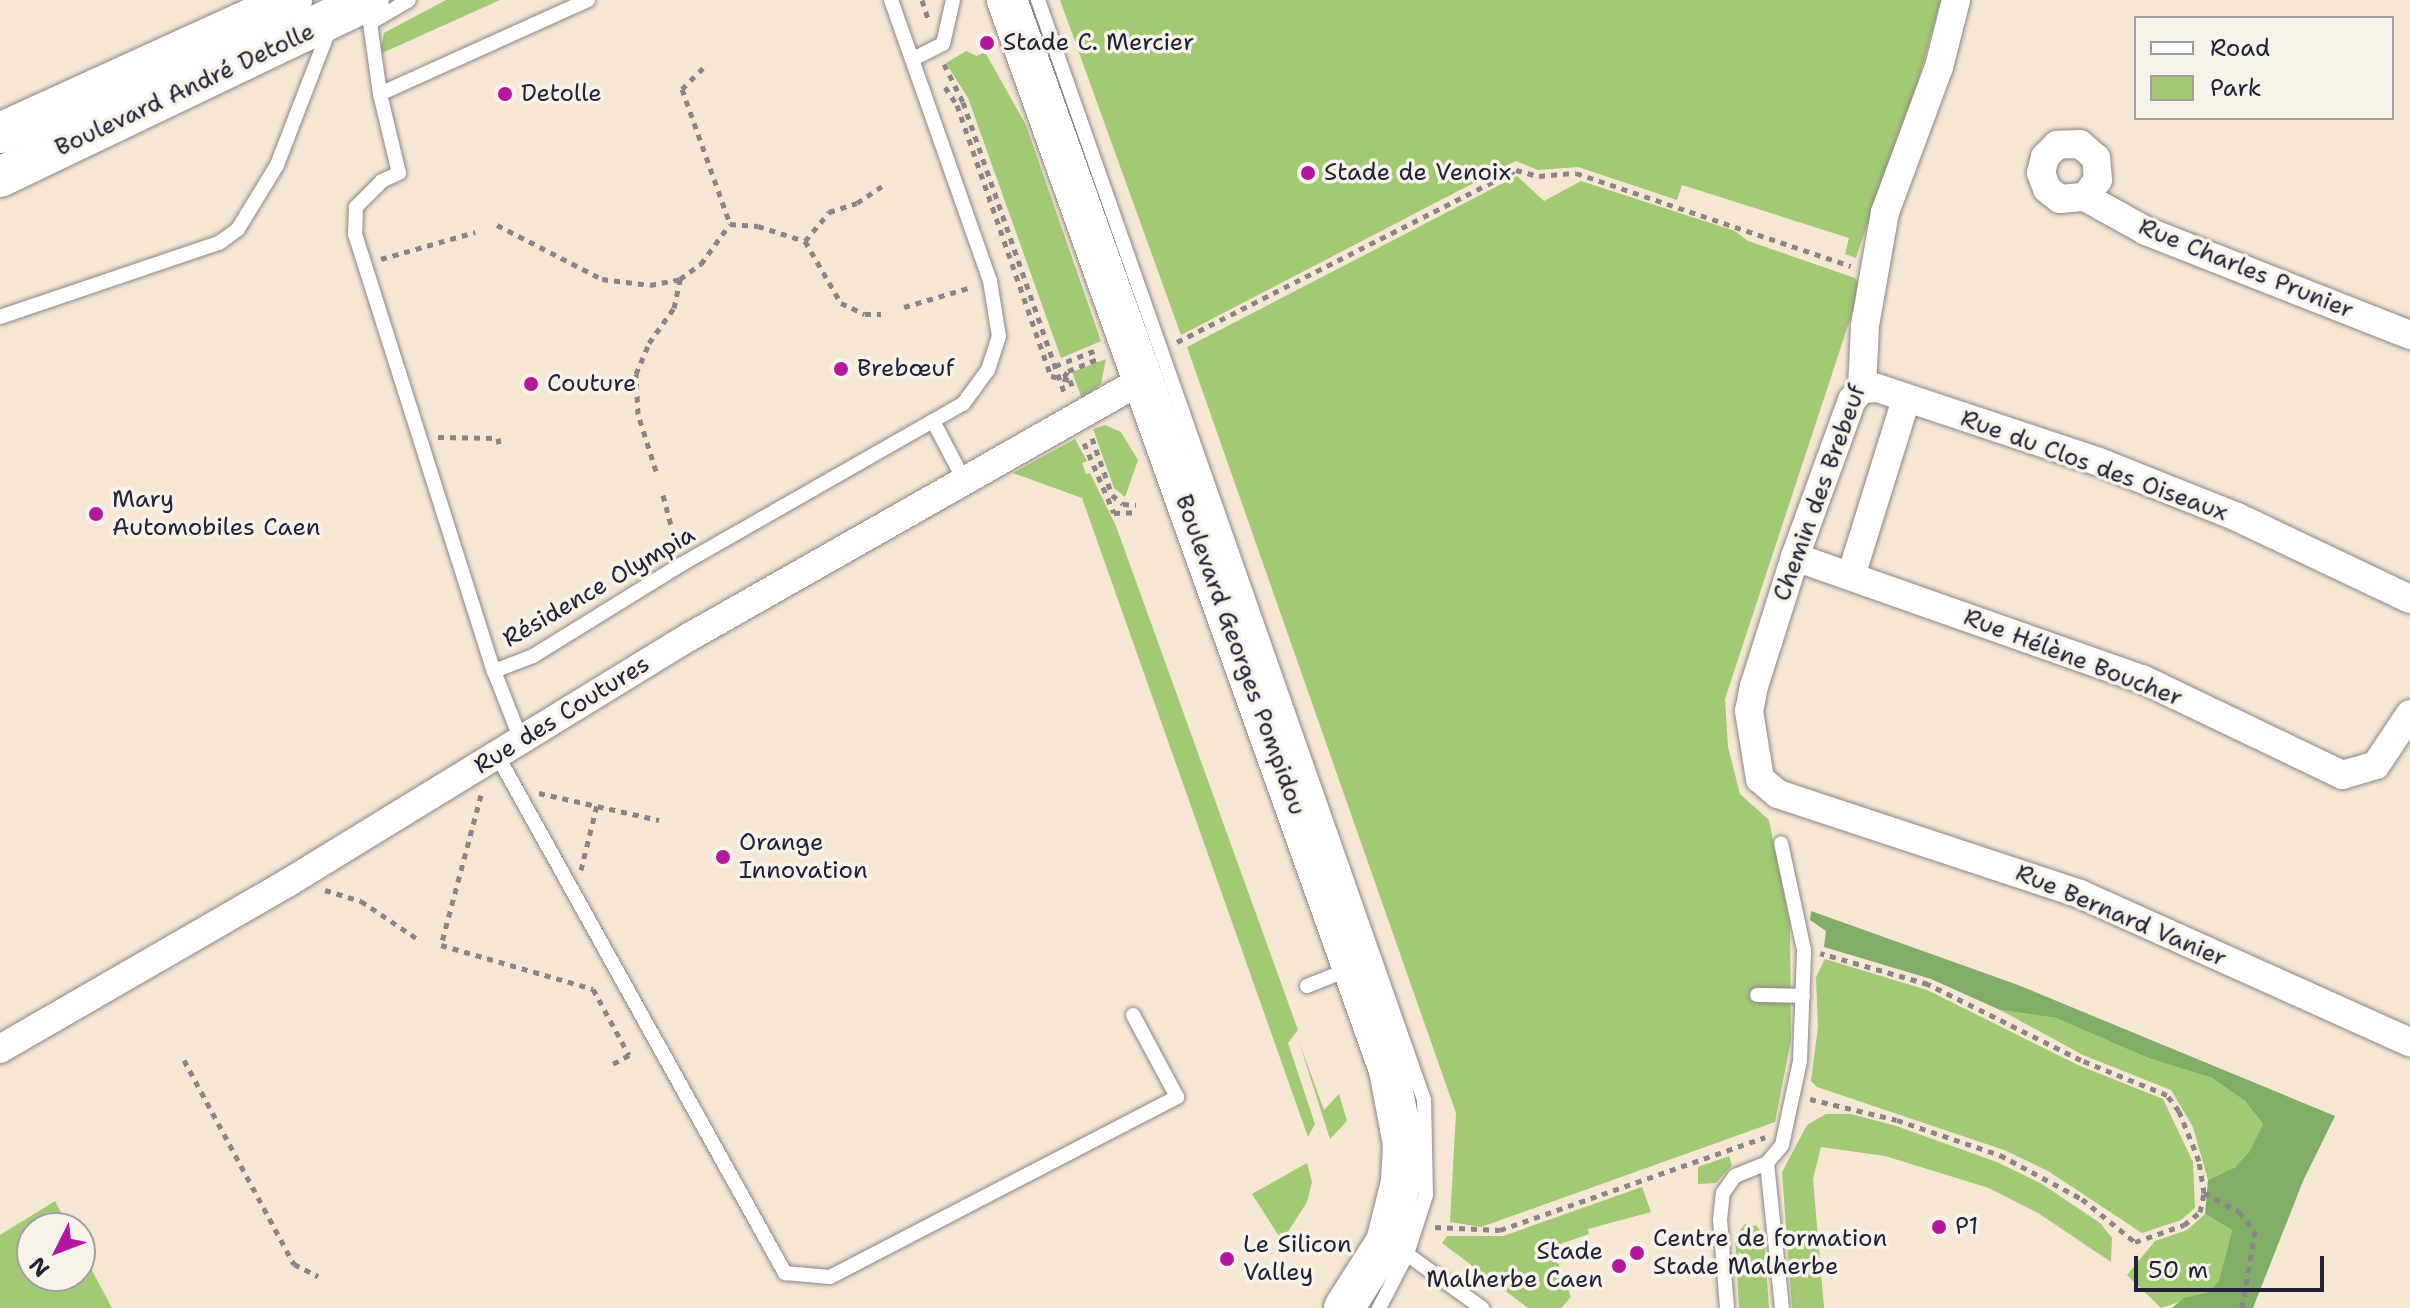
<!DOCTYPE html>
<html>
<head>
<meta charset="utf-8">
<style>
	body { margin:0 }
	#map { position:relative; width:2410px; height:1308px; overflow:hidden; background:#f5e7d3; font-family:"Shantell Sans",sans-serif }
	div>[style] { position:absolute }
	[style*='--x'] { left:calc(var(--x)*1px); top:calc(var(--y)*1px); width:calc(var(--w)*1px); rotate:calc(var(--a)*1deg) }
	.green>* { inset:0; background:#a2c974 }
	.forest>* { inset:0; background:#81ad66 }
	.path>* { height:5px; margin-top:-2.5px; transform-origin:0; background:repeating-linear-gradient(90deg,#8c8487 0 6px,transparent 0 12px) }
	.roads { filter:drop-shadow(0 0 2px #8c8487) drop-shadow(0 0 2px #8c8487) }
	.lane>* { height:14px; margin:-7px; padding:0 7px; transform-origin:7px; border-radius:7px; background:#fff }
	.street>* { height:28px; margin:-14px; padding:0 14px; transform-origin:14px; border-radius:14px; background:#fff }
	.secondary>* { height:40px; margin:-20px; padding:0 20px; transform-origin:20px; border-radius:20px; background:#fff }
	.dots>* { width:22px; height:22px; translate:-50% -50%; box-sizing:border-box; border:4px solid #f7f3e8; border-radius:50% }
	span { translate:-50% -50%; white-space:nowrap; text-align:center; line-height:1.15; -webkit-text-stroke:7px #f7f3e8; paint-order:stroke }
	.poi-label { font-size:24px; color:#22223b }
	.left { translate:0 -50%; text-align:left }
	.right { translate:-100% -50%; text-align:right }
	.street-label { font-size:24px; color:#22223b }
	.legend { position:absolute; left:2134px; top:16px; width:260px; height:104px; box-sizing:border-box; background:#f7f3e8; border:2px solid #a29fa3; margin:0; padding:10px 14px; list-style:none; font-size:24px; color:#22223b }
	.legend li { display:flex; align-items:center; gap:16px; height:40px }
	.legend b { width:40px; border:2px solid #a29fa3 }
	.north { position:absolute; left:16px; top:1212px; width:80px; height:80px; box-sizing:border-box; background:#f7f3e8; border:2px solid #a29fa3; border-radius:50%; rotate:228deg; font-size:22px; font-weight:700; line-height:32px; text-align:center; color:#22223b }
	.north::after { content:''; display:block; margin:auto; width:28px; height:36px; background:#b5179e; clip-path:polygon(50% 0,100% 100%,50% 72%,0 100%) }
	.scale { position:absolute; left:2134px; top:1256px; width:190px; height:36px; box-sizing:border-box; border:4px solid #22223b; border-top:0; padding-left:10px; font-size:24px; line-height:28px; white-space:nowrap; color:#22223b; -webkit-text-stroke:6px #f7f3e8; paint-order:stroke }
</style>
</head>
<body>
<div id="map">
	<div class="green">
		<i style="clip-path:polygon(446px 0,500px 0,380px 54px,384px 33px)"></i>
		<i style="clip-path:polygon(1060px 0,1941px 0,1883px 206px,1867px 225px,1856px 258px,1845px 254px,1849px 238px,1682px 185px,1677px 200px,1578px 167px,1538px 170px,1516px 161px,1181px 335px)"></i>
		<i style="clip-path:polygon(966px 51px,977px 56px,985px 52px,1026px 125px,1101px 341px,1061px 358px,968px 98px,946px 63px)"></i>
		<i style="clip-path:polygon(1517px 176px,1544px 201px,1581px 181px,1735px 231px,1748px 241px,1855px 278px,1861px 286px,1725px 699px,1728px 747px,1740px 794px,1769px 820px,1790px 924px,1791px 1040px,1775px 1122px,1481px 1227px,1450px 1222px,1456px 1113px,1187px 347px)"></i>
		<i style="clip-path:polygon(1106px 359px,1101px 384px,1082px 399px,1072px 372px)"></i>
		<i style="clip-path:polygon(1105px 425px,1121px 432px,1138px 460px,1125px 497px,1114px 488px,1093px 429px)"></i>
		<i style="clip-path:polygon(1075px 439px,1087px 461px,1082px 463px,1086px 474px,1090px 473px,1116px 526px,1298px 1030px,1288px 1043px,1315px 1124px,1308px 1137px,1082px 498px,1013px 473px)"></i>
		<i style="clip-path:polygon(1825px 959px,1927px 990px,2078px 1065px,2163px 1099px,2193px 1162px,2195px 1208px,2181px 1220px,2142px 1233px,2048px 1171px,2004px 1150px,1817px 1087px,1811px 1081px,1818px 1027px,1816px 977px)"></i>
		<i style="clip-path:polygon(2000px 1010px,2056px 1018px,2148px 1058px,2212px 1078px,2245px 1101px,2263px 1124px,2249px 1152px,2233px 1169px,2208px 1180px,2193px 1127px,2171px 1090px,2083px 1055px)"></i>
		<i style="clip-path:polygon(1299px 1042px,1324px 1110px,1339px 1094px,1347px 1121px,1330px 1139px)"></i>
		<i style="clip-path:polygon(1826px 1114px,1851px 1114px,1896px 1126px,1997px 1162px,2042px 1184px,2100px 1223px,2112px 1238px,2111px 1262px,2038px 1213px,1989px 1188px,1885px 1156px,1821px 1147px,1813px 1179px,1824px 1308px,1792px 1308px,1782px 1172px,1807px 1125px)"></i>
		<i style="clip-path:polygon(1729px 1156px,1732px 1165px,1716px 1183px,1698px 1184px,1698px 1167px)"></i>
		<i style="clip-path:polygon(1307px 1163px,1312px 1182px,1307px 1202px,1282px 1241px,1252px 1194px)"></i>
		<i style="clip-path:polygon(1642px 1187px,1651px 1212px,1588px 1229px,1589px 1234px,1552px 1247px,1571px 1297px,1561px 1308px,1528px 1308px,1442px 1243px,1447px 1236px,1503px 1236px)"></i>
		<i style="clip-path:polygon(55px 1201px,69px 1228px,32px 1228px,32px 1276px,80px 1276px,80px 1248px,112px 1308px,0 1308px,0 1235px)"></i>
		<i style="clip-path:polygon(2205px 1214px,2232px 1230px,2219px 1280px,2210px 1292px,2161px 1308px,2127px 1275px,2155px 1241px,2187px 1230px)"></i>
		<i style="clip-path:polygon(1745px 1224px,1757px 1226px,1764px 1238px,1769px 1308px,1739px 1308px,1735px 1237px)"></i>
	</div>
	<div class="forest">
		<i style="clip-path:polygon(1811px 911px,2018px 985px,2335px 1116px,2303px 1181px,2253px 1308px,2172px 1308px,2184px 1298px,2210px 1292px,2219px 1280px,2232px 1230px,2205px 1214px,2208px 1180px,2234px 1168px,2249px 1152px,2263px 1124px,2245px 1101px,2212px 1078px,2148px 1058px,2056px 1018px,2000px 1010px,1931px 979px,1824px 947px,1826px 931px,1810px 920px)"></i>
	</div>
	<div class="path">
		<i style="--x:922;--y:0;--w:22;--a:72"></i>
		<i style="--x:944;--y:64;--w:42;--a:63.4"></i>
		<i style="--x:963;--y:102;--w:310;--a:70.8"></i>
		<i style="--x:703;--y:68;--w:30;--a:135"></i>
		<i style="--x:682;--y:89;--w:143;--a:70.4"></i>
		<i style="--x:945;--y:87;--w:22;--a:56"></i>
		<i style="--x:957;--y:105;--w:287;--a:70.9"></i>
		<i style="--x:1051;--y:376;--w:19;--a:12"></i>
		<i style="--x:1070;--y:380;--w:12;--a:70"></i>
		<i style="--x:497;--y:225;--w:118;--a:27.2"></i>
		<i style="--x:602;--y:279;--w:48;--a:7.1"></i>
		<i style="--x:650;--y:285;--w:31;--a:-11"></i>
		<i style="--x:805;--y:241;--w:38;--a:-50"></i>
		<i style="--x:829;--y:212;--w:29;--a:-18"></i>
		<i style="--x:857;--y:203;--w:30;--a:-34"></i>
		<i style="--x:381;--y:259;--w:98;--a:-16"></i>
		<i style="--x:904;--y:307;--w:71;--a:-16.4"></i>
		<i style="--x:1177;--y:342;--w:380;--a:-26.9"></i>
		<i style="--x:1516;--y:170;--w:24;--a:15"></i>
		<i style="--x:1539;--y:176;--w:37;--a:-5"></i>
		<i style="--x:1576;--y:173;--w:290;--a:18.7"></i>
		<i style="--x:1055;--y:366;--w:47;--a:-21.1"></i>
		<i style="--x:1064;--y:377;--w:7;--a:-56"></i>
		<i style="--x:1068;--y:371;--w:35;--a:-22"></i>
		<i style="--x:438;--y:437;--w:60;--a:1"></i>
		<i style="--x:498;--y:438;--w:6;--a:81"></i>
		<i style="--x:1092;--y:438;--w:60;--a:70.7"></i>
		<i style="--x:1112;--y:495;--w:14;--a:39"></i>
		<i style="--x:1123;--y:504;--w:13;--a:4"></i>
		<i style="--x:1084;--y:443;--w:76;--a:66.8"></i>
		<i style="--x:1114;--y:513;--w:24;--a:-2"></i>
		<i style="--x:656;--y:471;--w:60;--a:-107.5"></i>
		<i style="--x:638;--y:414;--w:40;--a:-92.9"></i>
		<i style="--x:636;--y:374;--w:34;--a:-67"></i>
		<i style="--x:649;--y:343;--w:43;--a:-54.5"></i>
		<i style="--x:674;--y:308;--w:30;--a:-78"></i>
		<i style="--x:680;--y:279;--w:26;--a:-36"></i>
		<i style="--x:701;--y:264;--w:49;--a:-54.1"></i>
		<i style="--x:730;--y:224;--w:28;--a:4"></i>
		<i style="--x:758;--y:226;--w:49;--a:17.7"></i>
		<i style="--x:805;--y:241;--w:72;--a:59.9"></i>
		<i style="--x:841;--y:303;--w:26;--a:25"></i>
		<i style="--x:865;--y:314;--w:16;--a:0"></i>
		<i style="--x:663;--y:495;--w:55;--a:75.2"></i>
		<i style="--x:539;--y:793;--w:123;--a:12.7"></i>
		<i style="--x:481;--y:795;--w:155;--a:104.9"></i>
		<i style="--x:441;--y:945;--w:158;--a:16.1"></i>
		<i style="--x:593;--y:989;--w:75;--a:61.4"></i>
		<i style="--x:629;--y:1055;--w:23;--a:151"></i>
		<i style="--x:581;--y:870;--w:67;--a:-76.2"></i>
		<i style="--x:325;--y:890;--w:38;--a:17"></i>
		<i style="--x:361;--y:901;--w:70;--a:33.9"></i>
		<i style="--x:184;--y:1060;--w:232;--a:61.7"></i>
		<i style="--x:294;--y:1264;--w:27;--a:27"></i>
		<i style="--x:1810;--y:1099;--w:89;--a:13.6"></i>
		<i style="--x:1897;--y:1120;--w:109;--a:18.8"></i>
		<i style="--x:2000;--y:1155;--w:93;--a:28.2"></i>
		<i style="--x:2082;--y:1199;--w:68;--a:39.1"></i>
		<i style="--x:2135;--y:1242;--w:52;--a:-19.1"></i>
		<i style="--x:2184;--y:1225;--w:21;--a:-39"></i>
		<i style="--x:2200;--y:1212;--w:19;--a:-78"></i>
		<i style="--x:2204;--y:1193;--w:32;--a:-99"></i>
		<i style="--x:2199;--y:1161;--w:54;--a:-111.8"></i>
		<i style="--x:2179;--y:1111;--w:20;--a:-127"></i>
		<i style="--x:2167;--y:1095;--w:93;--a:-157.9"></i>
		<i style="--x:2081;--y:1060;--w:171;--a:-153.6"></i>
		<i style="--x:1928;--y:984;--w:112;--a:-164"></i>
		<i style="--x:2204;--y:1193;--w:40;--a:28"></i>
		<i style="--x:2239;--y:1212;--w:25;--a:50"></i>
		<i style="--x:2255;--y:1231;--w:78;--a:99.6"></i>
		<i style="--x:1435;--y:1227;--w:65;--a:2.6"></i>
		<i style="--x:1500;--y:1230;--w:281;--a:-19.3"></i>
	</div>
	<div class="roads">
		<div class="lane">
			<i style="--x:588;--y:0;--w:228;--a:155.7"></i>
			<i style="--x:380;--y:94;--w:81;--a:76.5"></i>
			<i style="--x:399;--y:173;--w:19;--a:155"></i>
			<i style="--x:382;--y:181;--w:37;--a:135"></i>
			<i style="--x:356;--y:207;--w:27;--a:92"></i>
			<i style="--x:355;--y:234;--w:459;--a:72.4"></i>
			<i style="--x:494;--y:671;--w:42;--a:-21"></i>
			<i style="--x:533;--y:656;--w:175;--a:-31.7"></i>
			<i style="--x:682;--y:564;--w:323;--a:-29.7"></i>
			<i style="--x:963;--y:404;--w:42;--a:-53.7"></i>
			<i style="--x:988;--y:370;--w:35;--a:-72"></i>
			<i style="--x:999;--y:337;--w:57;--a:-99.1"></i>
			<i style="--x:990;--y:281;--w:298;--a:-109.4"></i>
			<i style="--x:1038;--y:0;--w:1166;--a:70.66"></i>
			<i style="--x:1424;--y:1100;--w:95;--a:88.8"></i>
			<i style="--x:1426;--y:1195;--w:62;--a:107.9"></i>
			<i style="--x:1407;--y:1254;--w:61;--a:117.4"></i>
			<i style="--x:915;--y:58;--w:31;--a:-27"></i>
			<i style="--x:943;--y:44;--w:45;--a:-77.2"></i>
			<i style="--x:380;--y:94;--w:72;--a:-98"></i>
			<i style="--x:370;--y:23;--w:45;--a:-30.5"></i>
			<i style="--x:0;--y:317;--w:231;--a:-18.7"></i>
			<i style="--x:219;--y:243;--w:24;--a:-36"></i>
			<i style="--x:238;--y:229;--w:75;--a:-58.6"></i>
			<i style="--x:277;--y:165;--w:150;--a:-68.9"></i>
			<i style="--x:933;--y:421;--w:67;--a:62.3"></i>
			<i style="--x:494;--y:671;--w:74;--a:68.6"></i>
			<i style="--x:497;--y:755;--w:593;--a:60.93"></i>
			<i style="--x:785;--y:1273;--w:45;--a:5.1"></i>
			<i style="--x:830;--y:1277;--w:391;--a:-27.4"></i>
			<i style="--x:1177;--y:1097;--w:93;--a:-118.2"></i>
			<i style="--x:1307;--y:986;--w:48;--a:-21.8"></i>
			<i style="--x:1757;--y:995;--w:46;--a:1.2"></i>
			<i style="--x:1767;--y:1163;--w:146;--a:84.1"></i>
			<i style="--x:1401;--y:1250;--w:100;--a:35.6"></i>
			<i style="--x:1727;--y:1308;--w:88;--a:-94.5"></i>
			<i style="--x:1720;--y:1220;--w:27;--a:-84"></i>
			<i style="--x:1723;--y:1193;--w:21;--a:-55"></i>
			<i style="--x:1735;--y:1176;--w:35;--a:-22"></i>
			<i style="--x:1767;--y:1163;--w:23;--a:-50"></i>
			<i style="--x:1782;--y:1145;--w:86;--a:-77.9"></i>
			<i style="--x:1800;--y:1061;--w:111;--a:-87.9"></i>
			<i style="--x:1804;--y:950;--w:109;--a:-102.1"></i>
		</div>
		<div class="street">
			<i style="--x:1956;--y:0;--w:69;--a:104.2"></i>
			<i style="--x:1939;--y:67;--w:155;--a:110.4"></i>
			<i style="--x:1885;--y:212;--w:116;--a:100"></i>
			<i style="--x:1865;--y:326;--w:63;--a:92.7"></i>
			<i style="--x:1862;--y:389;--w:15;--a:132"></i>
			<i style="--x:1852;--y:400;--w:167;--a:110"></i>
			<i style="--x:1795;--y:557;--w:135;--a:107.6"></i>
			<i style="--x:1754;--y:686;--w:25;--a:101"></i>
			<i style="--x:1749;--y:711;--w:69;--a:80.8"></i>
			<i style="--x:1760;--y:779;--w:23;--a:40"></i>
			<i style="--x:1778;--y:794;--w:318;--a:18.3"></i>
			<i style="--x:2080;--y:894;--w:362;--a:24.2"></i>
			<i style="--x:2085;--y:197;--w:21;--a:-53"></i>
			<i style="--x:2098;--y:180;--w:22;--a:-95"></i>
			<i style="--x:2096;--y:158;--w:21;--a:-139"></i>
			<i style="--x:2080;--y:144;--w:23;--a:178"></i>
			<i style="--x:2057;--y:145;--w:17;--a:135"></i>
			<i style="--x:2045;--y:157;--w:16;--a:104"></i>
			<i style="--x:2041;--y:173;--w:17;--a:69"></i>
			<i style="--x:2047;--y:189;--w:16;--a:38"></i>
			<i style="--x:2060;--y:199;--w:25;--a:-5"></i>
			<i style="--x:2085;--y:197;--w:70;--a:29.1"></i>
			<i style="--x:2146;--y:231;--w:284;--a:21.5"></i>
			<i style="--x:1862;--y:389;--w:15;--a:-4"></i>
			<i style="--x:1877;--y:388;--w:234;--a:18.4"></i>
			<i style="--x:2099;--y:462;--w:149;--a:21.7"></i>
			<i style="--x:2237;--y:517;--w:191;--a:25.4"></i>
			<i style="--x:1795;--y:557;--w:368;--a:19.4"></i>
			<i style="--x:2142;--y:679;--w:222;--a:25.6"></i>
			<i style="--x:2342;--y:775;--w:35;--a:-16"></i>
			<i style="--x:2376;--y:765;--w:61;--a:-56.3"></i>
			<i style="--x:1851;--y:576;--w:185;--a:-72.7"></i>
			<i style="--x:0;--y:1049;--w:334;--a:-30"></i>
			<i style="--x:289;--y:882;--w:471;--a:-31.5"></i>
			<i style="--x:691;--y:636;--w:502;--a:-29.58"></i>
		</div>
		<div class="secondary">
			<i style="--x:1007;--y:0;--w:1136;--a:70.35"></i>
			<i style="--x:1389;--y:1070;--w:75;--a:79.3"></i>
			<i style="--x:1403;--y:1144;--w:38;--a:93"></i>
			<i style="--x:1401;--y:1182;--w:62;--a:104"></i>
			<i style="--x:1386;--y:1242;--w:78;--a:122.5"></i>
			<i style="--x:0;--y:133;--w:321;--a:-24.5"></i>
			<i style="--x:0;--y:177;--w:409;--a:-25.6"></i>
		</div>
	</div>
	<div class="dots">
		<i style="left:987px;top:43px;background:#b5179e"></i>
		<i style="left:505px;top:94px;background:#b5179e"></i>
		<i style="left:1308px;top:173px;background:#b5179e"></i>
		<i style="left:841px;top:369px;background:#b5179e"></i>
		<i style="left:531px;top:384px;background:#b5179e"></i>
		<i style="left:96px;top:514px;background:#b5179e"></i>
		<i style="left:723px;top:857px;background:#b5179e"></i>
		<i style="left:1939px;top:1227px;background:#b5179e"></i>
		<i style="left:1637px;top:1253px;background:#b5179e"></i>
		<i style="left:1227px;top:1259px;background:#b5179e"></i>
		<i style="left:1619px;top:1266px;background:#b5179e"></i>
	</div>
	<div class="poi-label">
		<span class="left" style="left:1003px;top:43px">Stade C. Mercier</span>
		<span class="left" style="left:521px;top:94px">Detolle</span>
		<span class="left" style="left:1324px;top:173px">Stade de Venoix</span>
		<span class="left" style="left:857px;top:369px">Brebœuf</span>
		<span class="left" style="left:547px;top:384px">Couture</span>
		<span class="left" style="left:112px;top:514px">Mary<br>Automobiles Caen</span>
		<span class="left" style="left:739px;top:857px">Orange<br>Innovation</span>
		<span class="left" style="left:1955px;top:1227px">P1</span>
		<span class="left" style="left:1653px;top:1253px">Centre de formation<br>Stade Malherbe</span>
		<span class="left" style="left:1243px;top:1259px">Le Silicon<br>Valley</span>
		<span class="right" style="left:1603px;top:1266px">Stade<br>Malherbe Caen</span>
	</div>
	<div class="street-label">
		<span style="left:185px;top:90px;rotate:-25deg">Boulevard André Detolle</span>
		<span style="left:2246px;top:269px;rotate:22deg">Rue Charles Prunier</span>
		<span style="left:2094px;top:466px;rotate:20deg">Rue du Clos des Oiseaux</span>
		<span style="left:1820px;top:493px;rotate:-70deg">Chemin des Brebeuf</span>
		<span style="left:599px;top:587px;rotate:-30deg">Résidence Olympia</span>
		<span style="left:1240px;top:655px;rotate:70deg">Boulevard Georges Pompidou</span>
		<span style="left:2073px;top:658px;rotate:21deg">Rue Hélène Boucher</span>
		<span style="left:562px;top:715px;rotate:-32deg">Rue des Coutures</span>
		<span style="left:2121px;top:916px;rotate:23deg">Rue Bernard Vanier</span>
	</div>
	<ul class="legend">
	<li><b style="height:10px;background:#fff"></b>Road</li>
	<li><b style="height:22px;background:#a2c974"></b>Park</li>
	</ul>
	<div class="north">N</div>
	<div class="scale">50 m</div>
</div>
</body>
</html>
